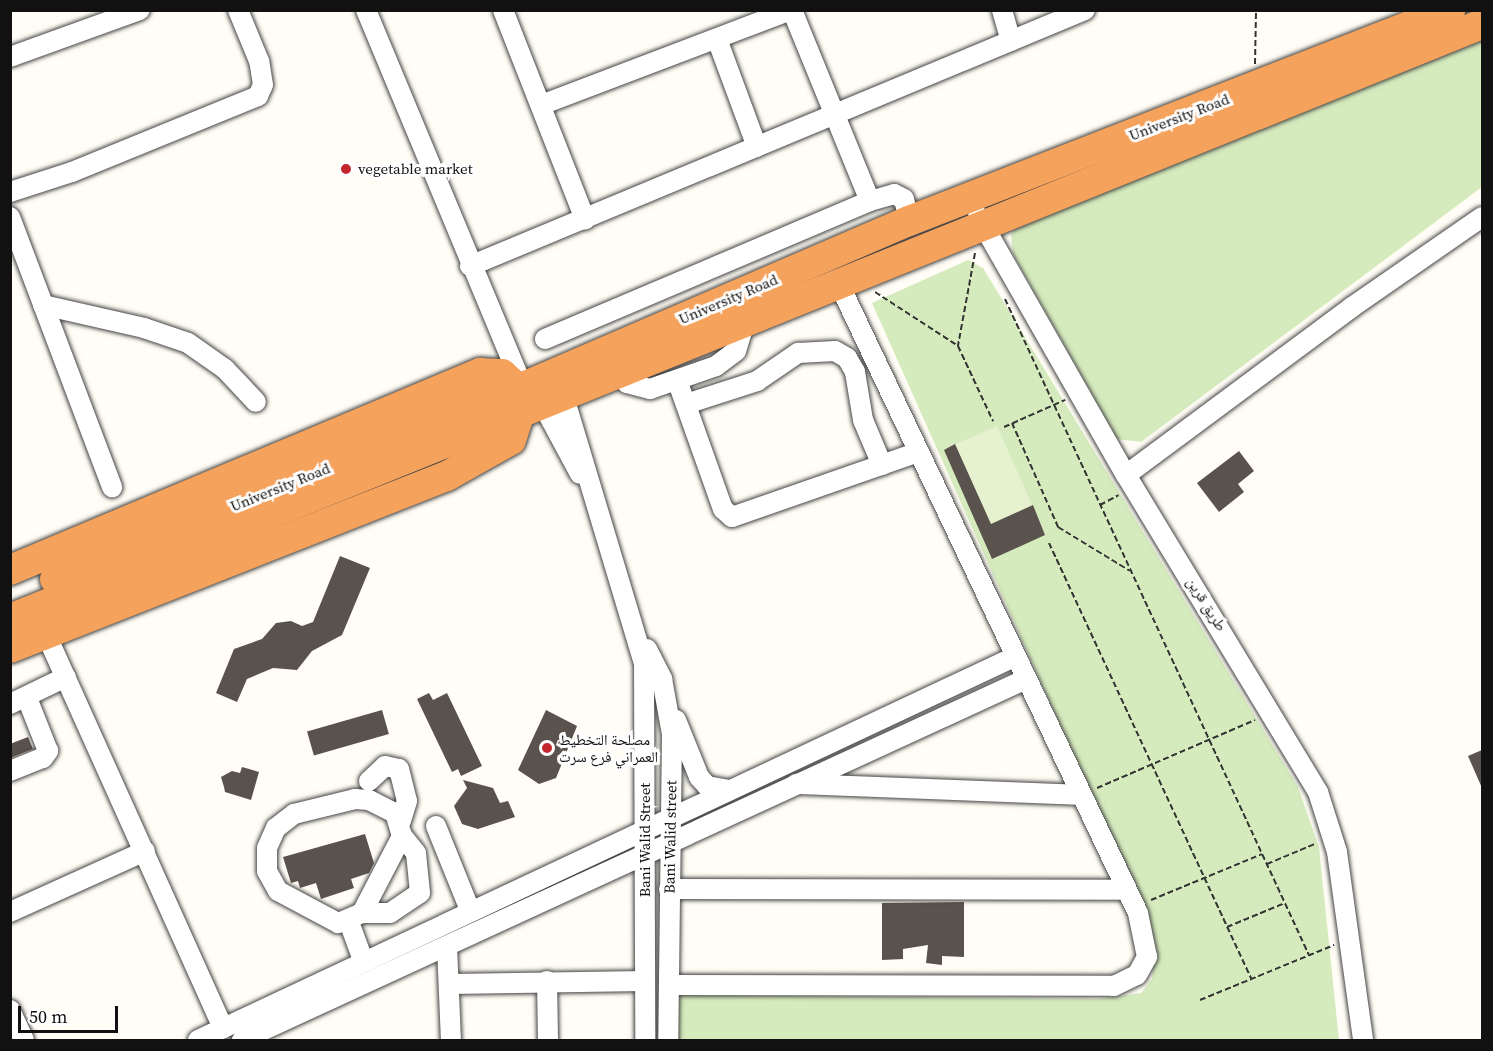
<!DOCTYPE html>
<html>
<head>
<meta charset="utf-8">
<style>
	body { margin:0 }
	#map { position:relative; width:1493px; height:1051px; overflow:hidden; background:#fffdf5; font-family:"Source Serif 4","Noto Naskh Arabic",serif }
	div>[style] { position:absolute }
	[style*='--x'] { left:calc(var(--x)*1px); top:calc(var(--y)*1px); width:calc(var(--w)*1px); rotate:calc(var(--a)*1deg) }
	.green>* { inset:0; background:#d5ebbd }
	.pitch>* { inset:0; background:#e6f2cf; transform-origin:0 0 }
	.building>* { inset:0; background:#5a524d; transform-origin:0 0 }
	.path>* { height:2px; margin-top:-1px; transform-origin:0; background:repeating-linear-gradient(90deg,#333 0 6px,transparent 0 9px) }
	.roads { filter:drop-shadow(0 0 2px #444) drop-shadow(0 0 2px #444) }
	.minor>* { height:20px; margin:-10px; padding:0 10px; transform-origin:10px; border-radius:10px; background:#fff }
	.highway>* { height:30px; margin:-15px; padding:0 15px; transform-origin:15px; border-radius:15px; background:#f5a25d }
	.dots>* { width:16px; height:16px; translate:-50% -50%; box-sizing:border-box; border:3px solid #fff; border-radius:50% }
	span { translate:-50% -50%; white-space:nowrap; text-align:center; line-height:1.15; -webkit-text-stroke:6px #fff; paint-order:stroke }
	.street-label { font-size:15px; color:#111 }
	.poi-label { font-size:15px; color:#111 }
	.left { translate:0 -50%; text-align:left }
	.frame { position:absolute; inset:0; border:12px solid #111; pointer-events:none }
	.scale { position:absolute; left:18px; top:1006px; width:100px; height:27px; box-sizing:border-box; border:3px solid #111; border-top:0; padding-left:8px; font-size:18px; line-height:21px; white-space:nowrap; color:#111; -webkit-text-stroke:4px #fff; paint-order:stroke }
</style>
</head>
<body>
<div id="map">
	<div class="green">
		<i style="clip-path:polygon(1482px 29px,1482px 187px,1141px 442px,1117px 439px,1013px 254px,1011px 235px,1020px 218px)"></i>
		<i style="clip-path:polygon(968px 260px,983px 268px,1298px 787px,1319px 847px,1339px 1040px,679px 1040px,676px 995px,1098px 999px,1141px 993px,1152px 979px,1154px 951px,1143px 911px,872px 303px)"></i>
	</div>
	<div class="pitch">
		<i style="left:997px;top:426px;width:87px;height:46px;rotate:66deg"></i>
	</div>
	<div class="building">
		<i style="clip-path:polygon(955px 444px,991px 524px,1033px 505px,1045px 535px,992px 559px,944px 450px)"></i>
		<i style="clip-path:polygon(1239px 451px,1254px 471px,1238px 484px,1244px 492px,1219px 512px,1197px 483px)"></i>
		<i style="clip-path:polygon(340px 556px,370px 568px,342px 635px,312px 651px,297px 670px,273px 668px,247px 679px,237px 702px,216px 693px,234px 649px,262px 639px,276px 623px,291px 621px,302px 626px,313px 622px)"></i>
		<i style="clip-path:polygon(429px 693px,433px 700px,447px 693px,482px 766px,461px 776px,458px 769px,452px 772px,417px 699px)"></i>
		<i style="left:382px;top:710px;width:25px;height:78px;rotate:74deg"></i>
		<i style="clip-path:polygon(546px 710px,577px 726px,556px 778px,539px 784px,518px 770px)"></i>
		<i style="clip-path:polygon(28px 737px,33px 749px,10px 758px,10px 744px)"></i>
		<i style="clip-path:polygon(1482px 750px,1482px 788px,1468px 756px)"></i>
		<i style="clip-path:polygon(242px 767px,259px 772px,251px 800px,225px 792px,224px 787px,221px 777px,232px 771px,240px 773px)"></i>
		<i style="clip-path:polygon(463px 780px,493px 788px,500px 803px,508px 801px,515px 817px,478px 829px,462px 824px,454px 806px,467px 788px)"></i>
		<i style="clip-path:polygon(365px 834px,374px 863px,369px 873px,351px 879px,354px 888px,321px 899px,316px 883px,300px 888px,298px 881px,291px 883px,283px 857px)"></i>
		<i style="clip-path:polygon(964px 902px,964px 957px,942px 956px,942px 965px,926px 963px,928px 945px,903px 949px,903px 959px,882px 960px,882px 903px)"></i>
	</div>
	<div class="path">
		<i style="--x:1255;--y:64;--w:54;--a:-88.9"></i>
		<i style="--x:975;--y:253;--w:95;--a:100.4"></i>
		<i style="--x:958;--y:346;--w:83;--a:65"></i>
		<i style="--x:875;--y:292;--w:99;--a:33"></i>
		<i style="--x:1005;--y:299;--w:723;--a:65.14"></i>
		<i style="--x:1012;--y:423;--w:114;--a:66.1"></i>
		<i style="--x:1058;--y:527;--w:84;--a:31.4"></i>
		<i style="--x:1004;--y:427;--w:67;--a:-23.9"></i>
		<i style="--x:1100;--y:505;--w:21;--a:-28"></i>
		<i style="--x:1049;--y:543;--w:481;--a:65.1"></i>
		<i style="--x:1097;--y:788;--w:172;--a:-23.3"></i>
		<i style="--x:1267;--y:864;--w:54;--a:-22.8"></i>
		<i style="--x:1151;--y:900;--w:120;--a:-22.5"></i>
		<i style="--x:1227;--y:927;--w:63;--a:-22.5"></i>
		<i style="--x:1200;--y:1000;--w:145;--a:-22.3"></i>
	</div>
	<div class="roads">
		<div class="minor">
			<i style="--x:366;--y:10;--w:408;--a:67.4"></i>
			<i style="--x:503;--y:10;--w:225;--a:68.6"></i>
			<i style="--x:792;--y:10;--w:206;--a:67.8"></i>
			<i style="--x:1002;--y:10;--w:32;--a:74"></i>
			<i style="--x:717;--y:39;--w:115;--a:69.7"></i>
			<i style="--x:10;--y:57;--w:138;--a:-19.9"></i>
			<i style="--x:541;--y:105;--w:267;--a:-20.8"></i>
			<i style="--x:10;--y:192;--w:65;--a:-17.9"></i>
			<i style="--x:72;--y:172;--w:201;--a:-22.2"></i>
			<i style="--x:258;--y:96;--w:12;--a:-66"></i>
			<i style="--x:263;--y:85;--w:24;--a:-99"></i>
			<i style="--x:259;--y:61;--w:55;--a:-112.4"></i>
			<i style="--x:978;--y:216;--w:298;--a:60.3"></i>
			<i style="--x:1126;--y:475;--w:371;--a:58.8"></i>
			<i style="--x:1318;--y:792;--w:63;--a:72.4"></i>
			<i style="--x:1337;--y:852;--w:190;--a:82.1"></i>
			<i style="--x:10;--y:217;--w:289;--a:69.3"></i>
			<i style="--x:470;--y:266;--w:666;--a:-22.6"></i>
			<i style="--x:43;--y:305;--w:104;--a:12.8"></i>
			<i style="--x:144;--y:328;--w:46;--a:18.8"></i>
			<i style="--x:188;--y:343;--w:45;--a:35.1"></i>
			<i style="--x:225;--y:369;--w:45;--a:46.8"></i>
			<i style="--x:545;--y:339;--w:353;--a:-23"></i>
			<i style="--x:870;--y:201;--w:25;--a:-16"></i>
			<i style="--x:894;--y:194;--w:11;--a:27"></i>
			<i style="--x:904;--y:199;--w:23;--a:77"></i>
			<i style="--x:619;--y:373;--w:13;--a:51"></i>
			<i style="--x:627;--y:383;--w:24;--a:15"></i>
			<i style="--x:650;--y:389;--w:70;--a:-19.2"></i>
			<i style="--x:716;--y:366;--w:25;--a:-37"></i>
			<i style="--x:736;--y:351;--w:31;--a:-73"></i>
			<i style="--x:677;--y:380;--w:137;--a:70.4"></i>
			<i style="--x:723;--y:509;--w:12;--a:42"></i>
			<i style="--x:732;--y:517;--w:198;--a:-19.2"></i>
			<i style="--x:564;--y:397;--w:279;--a:73.3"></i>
			<i style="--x:644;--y:664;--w:376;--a:89.8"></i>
			<i style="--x:686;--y:404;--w:75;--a:-17.9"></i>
			<i style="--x:757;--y:381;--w:50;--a:-34.3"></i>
			<i style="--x:798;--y:353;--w:37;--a:-3"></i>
			<i style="--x:835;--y:351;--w:14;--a:30"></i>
			<i style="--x:847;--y:358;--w:16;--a:60"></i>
			<i style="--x:855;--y:372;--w:49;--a:80.5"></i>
			<i style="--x:863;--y:420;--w:49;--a:67.1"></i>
			<i style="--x:543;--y:405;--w:78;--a:61.8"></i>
			<i style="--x:1126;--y:475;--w:282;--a:-36.6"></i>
			<i style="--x:1352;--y:307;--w:158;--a:-34.7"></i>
			<i style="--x:46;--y:634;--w:432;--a:65.8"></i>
			<i style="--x:647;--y:649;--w:34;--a:63"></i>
			<i style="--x:662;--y:679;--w:56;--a:79.7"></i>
			<i style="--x:672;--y:734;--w:306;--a:90.7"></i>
			<i style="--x:10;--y:704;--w:62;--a:-25.7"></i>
			<i style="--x:676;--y:720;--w:61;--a:68"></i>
			<i style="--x:699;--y:777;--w:12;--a:48"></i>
			<i style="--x:707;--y:786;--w:23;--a:10"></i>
			<i style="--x:10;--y:771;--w:35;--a:-22"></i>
			<i style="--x:43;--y:758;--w:9;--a:-54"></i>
			<i style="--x:48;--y:751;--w:57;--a:-111.6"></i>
			<i style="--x:369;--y:781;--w:22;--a:-43"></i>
			<i style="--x:385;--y:766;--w:14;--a:12"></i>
			<i style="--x:399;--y:769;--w:33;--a:76"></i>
			<i style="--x:407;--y:801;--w:21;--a:107"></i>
			<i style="--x:796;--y:784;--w:285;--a:2.2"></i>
			<i style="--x:355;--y:799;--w:14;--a:4"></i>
			<i style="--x:369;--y:800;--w:29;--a:27"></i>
			<i style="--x:395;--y:813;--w:24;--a:73"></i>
			<i style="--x:402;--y:836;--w:87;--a:117.5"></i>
			<i style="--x:362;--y:913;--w:26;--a:157"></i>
			<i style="--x:338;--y:923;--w:68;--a:-151.9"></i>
			<i style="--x:278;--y:891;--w:23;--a:-119"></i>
			<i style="--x:267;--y:871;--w:23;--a:-90"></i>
			<i style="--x:267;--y:848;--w:22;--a:-66"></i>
			<i style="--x:276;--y:828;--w:23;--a:-38"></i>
			<i style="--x:294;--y:814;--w:63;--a:-13.8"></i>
			<i style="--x:436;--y:826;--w:91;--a:68"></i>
			<i style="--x:669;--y:889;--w:457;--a:0.1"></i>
			<i style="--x:10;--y:912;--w:148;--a:-24.3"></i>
			<i style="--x:362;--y:913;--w:28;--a:0"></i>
			<i style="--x:390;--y:913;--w:36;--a:-34"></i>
			<i style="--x:420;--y:893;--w:40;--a:-95.7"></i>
			<i style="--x:416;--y:853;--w:22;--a:-129"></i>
			<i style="--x:349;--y:922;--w:40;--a:69.8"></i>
			<i style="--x:447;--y:946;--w:94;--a:87.6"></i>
			<i style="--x:547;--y:981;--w:59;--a:89"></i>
			<i style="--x:451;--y:984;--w:194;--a:-0.9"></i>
			<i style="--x:669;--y:985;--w:445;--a:0.1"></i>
			<i style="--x:1114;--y:986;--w:25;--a:-26"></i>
			<i style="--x:1137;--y:975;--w:21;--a:-61"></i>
			<i style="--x:1147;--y:957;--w:45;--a:-101.6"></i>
			<i style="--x:1138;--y:913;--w:696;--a:-115.42"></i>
			<i style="--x:10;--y:1010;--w:33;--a:65"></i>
			<i style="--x:198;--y:1040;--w:901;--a:-25.14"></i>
			<i style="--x:242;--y:1040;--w:863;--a:-24.72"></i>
		</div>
		<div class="highway">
			<i style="--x:10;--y:570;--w:510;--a:-22.74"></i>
			<i style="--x:480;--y:373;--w:22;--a:3"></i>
			<i style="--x:502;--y:374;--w:22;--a:43"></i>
			<i style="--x:55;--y:579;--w:506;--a:-22.31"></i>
			<i style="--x:523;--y:387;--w:420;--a:-23.3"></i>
			<i style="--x:909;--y:221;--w:581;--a:-21.31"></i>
			<i style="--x:10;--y:619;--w:1588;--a:-22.01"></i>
			<i style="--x:10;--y:648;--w:470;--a:-21.5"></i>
			<i style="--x:447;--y:476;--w:73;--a:-29.4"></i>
			<i style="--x:511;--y:440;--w:25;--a:-72"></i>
		</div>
	</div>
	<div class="dots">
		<i style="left:346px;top:169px;background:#c4262e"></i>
		<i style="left:547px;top:748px;background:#c4262e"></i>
	</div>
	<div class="street-label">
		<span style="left:1179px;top:117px;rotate:-21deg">University Road</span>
		<span style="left:728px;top:299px;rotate:-23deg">University Road</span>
		<span style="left:280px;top:487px;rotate:-22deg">University Road</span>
		<span style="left:1207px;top:604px;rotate:58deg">طريق قرين</span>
		<span style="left:670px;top:837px;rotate:-89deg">Bani Walid street</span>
		<span style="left:645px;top:840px;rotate:-90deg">Bani Walid Street</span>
	</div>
	<div class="poi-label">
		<span class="left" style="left:358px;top:169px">vegetable market</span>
		<span class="left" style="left:559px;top:748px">مصلحة التخطيط<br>العمراني فرع سرت</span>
	</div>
	<div class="frame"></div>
	<div class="scale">50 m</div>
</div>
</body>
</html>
